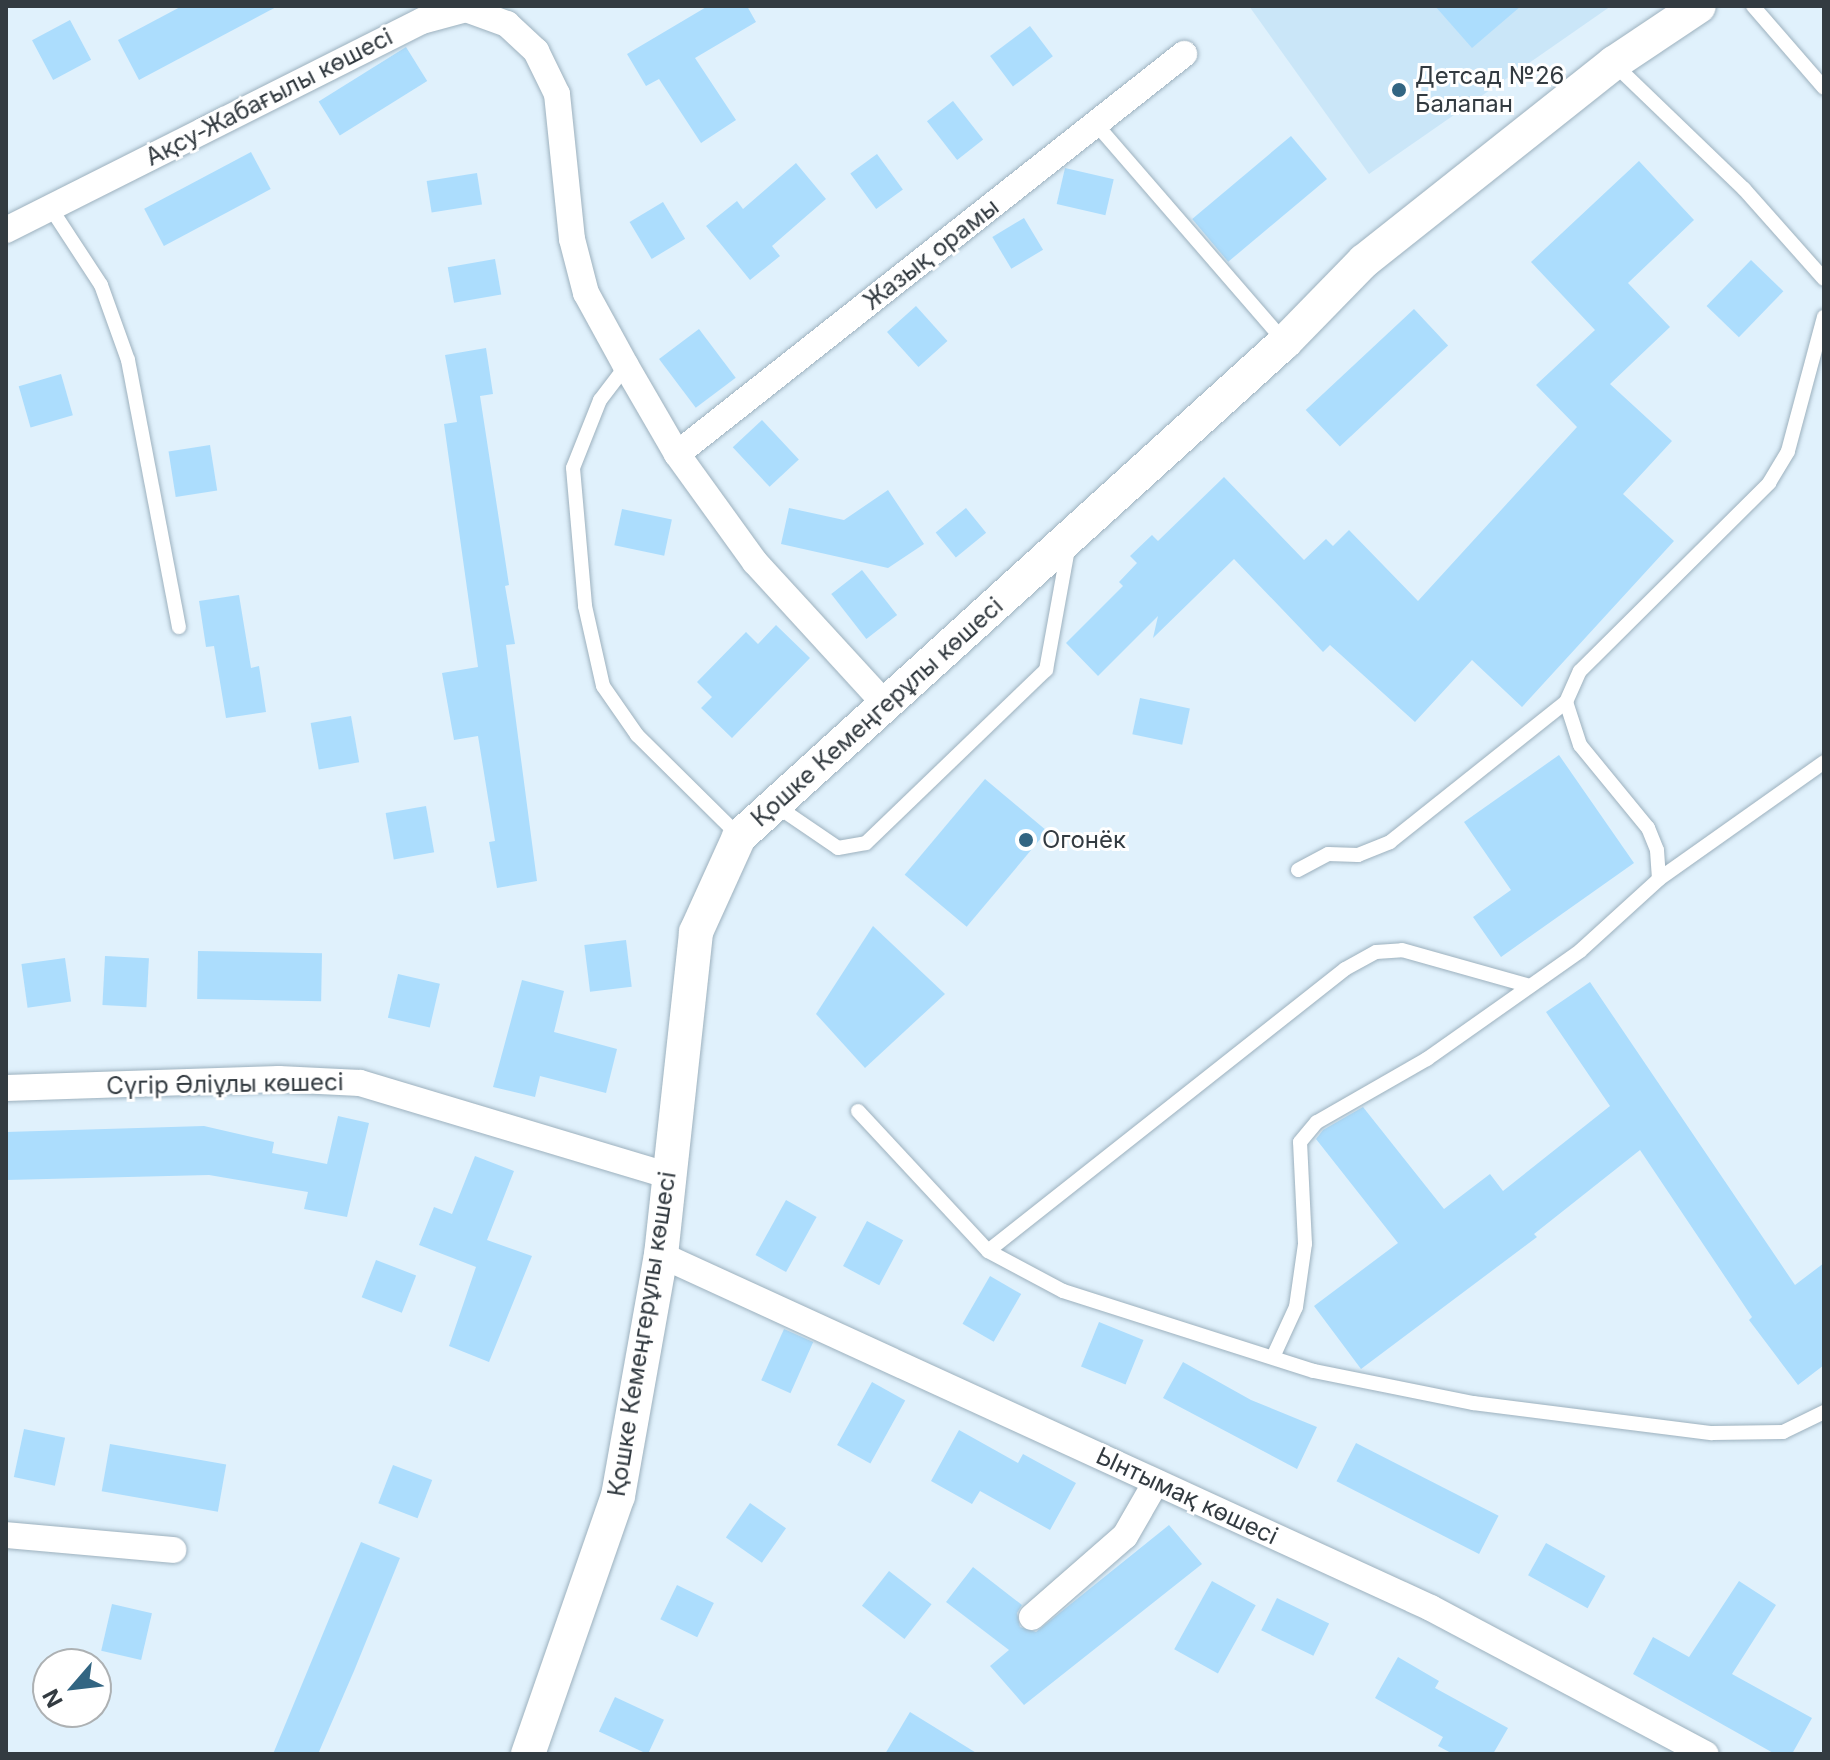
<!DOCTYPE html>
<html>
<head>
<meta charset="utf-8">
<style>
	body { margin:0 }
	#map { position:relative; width:1830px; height:1760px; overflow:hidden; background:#e0f1fc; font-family:Inter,sans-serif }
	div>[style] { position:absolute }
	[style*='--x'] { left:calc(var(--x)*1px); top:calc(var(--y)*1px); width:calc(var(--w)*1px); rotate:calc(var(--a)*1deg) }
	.built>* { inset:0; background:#cae6f8 }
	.building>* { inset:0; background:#acddfd; transform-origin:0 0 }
	.roads { filter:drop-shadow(0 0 2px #9db1be) drop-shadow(0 0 2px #9db1be) }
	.service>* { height:14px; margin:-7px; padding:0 7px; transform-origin:7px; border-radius:7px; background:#fff }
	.minor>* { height:26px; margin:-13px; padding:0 13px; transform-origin:13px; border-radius:13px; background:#fff }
	.tertiary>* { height:34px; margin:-17px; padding:0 17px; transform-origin:17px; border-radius:17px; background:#fff }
	.dots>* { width:22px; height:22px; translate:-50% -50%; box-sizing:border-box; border:4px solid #fff; border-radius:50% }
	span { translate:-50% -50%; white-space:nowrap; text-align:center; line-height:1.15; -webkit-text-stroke:6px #fff; paint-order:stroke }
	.poi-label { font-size:24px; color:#333b41 }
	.left { translate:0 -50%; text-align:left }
	.street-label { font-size:24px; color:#333b41 }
	.frame { position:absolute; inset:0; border:8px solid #333b41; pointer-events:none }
	.north { position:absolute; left:32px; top:1648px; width:80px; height:80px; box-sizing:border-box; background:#fff; border:2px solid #adb1b3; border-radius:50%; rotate:242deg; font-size:22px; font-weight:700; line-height:32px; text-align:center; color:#333b41 }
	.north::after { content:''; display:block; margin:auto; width:28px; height:36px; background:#326582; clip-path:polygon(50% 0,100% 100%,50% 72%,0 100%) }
</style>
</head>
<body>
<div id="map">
	<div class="built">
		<i style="clip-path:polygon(1249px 6px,1611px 6px,1369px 174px)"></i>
	</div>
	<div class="building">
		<i style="clip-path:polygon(182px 6px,278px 6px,139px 80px,118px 40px)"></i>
		<i style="clip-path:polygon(708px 6px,747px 6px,756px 22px,695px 58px,736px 120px,701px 143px,659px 79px,646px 86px,627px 54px)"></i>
		<i style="clip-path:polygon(1435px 6px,1521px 6px,1472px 48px)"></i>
		<i style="left:70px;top:20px;width:45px;height:43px;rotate:62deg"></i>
		<i style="left:1030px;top:26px;width:38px;height:50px;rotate:53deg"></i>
		<i style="left:406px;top:47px;width:40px;height:103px;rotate:58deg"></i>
		<i style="left:953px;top:101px;width:49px;height:33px;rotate:52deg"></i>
		<i style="left:1291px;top:136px;width:56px;height:129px;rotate:50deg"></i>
		<i style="left:251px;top:152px;width:42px;height:121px;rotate:62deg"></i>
		<i style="left:877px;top:154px;width:44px;height:33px;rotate:54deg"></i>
		<i style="clip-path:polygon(1639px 161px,1694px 220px,1628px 283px,1670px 327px,1610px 384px,1672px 441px,1623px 494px,1674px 541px,1522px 707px,1472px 660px,1415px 722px,1330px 645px,1323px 652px,1234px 559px,1153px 638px,1158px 616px,1098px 676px,1066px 643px,1123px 586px,1119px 582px,1137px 563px,1130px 556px,1152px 535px,1158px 541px,1224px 477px,1304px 560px,1326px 539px,1333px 546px,1349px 530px,1418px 601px,1577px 427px,1536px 385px,1595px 330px,1531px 262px)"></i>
		<i style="clip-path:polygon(796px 163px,826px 199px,772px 246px,780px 256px,750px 280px,706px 226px,737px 201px,743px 209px)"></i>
		<i style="left:1065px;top:168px;width:50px;height:37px;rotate:13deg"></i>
		<i style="left:477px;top:173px;width:32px;height:51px;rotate:81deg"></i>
		<i style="left:663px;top:202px;width:43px;height:39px;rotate:59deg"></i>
		<i style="left:1024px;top:218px;width:37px;height:37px;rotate:59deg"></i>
		<i style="left:495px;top:259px;width:36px;height:48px;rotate:80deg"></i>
		<i style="left:1751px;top:260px;width:45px;height:64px;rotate:44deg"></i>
		<i style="left:916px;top:306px;width:47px;height:39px;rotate:48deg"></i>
		<i style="left:1414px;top:309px;width:50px;height:148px;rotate:47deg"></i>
		<i style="left:699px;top:329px;width:61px;height:50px;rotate:53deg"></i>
		<i style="clip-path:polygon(486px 348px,493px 394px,480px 396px,509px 585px,505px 586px,515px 644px,506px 645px,537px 881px,497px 888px,489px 842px,495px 841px,478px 736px,454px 740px,442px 673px,478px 667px,444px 424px,457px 422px,445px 355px)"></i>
		<i style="left:61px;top:374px;width:43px;height:44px;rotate:74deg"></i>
		<i style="left:762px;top:420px;width:54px;height:40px;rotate:47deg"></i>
		<i style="left:210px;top:445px;width:46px;height:42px;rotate:81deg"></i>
		<i style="clip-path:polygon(888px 490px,924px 544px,888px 568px,781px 544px,789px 508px,844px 520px)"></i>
		<i style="left:966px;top:508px;width:32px;height:39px;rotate:51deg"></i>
		<i style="left:622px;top:509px;width:51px;height:37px;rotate:12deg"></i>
		<i style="left:862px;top:570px;width:57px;height:39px;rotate:52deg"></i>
		<i style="clip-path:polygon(239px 595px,251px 668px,259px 666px,266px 712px,226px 718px,214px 646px,206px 647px,199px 601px)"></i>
		<i style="clip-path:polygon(776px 625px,810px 658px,732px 738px,701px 708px,712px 697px,697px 682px,746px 632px,758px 644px)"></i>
		<i style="left:1140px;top:698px;width:51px;height:37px;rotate:12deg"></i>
		<i style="left:351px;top:716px;width:47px;height:41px;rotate:80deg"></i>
		<i style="clip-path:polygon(1559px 755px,1634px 863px,1501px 957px,1473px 917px,1511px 890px,1464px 822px)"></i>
		<i style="left:985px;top:779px;width:81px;height:125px;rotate:40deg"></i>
		<i style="left:426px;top:806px;width:47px;height:41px;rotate:80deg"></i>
		<i style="clip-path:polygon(873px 926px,945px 994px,865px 1068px,816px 1014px)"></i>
		<i style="left:626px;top:940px;width:47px;height:42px;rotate:83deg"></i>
		<i style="left:198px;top:951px;width:124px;height:48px;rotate:1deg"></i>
		<i style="left:105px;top:956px;width:44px;height:49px;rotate:3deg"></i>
		<i style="left:65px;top:958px;width:44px;height:44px;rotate:82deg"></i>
		<i style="left:398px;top:974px;width:43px;height:45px;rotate:13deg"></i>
		<i style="clip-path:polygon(522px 980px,564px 991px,554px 1032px,617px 1049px,606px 1093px,540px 1076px,535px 1097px,493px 1087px)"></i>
		<i style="clip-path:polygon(1590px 982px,1795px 1285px,1824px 1263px,1824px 1365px,1798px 1385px,1749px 1320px,1752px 1317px,1640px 1150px,1534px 1234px,1537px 1237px,1361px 1369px,1314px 1306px,1398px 1243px,1316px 1139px,1323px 1130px,1363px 1107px,1444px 1209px,1490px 1174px,1503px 1191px,1610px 1106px,1546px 1012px)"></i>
		<i style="clip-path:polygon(338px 1116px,369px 1123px,347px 1217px,304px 1209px,308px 1192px,209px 1175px,6px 1180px,6px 1132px,204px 1126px,274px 1142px,272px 1153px,327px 1164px)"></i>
		<i style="clip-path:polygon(475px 1156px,514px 1171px,487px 1240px,532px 1256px,489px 1362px,449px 1346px,476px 1267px,419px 1245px,434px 1207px,452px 1214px)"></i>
		<i style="left:786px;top:1200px;width:35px;height:63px;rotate:29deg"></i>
		<i style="left:867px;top:1221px;width:41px;height:51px;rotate:28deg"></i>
		<i style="left:376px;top:1260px;width:43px;height:40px;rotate:21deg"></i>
		<i style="left:990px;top:1276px;width:36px;height:55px;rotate:30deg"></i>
		<i style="left:1099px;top:1322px;width:48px;height:48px;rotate:22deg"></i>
		<i style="left:784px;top:1329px;width:32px;height:56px;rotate:24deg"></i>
		<i style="clip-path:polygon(1183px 1362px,1251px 1400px,1317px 1427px,1297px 1469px,1163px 1398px)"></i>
		<i style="left:872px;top:1382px;width:38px;height:72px;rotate:29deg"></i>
		<i style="left:24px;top:1429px;width:42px;height:49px;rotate:12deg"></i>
		<i style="clip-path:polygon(959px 1430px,1018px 1463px,1023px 1454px,1076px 1483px,1050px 1530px,980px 1491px,972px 1504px,931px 1481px)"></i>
		<i style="left:1356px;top:1443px;width:160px;height:43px;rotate:27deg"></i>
		<i style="left:110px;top:1444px;width:118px;height:48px;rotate:10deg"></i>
		<i style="left:393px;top:1465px;width:42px;height:41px;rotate:21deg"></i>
		<i style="left:750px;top:1503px;width:44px;height:42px;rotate:35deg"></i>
		<i style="clip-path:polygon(1169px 1525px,1202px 1564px,1024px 1705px,990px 1666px,1009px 1650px,946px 1602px,973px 1567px,1022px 1605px,1017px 1613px,1020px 1627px,1036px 1632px)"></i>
		<i style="clip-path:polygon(361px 1542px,400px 1558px,354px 1671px,318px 1754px,273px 1754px)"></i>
		<i style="left:1546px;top:1543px;width:68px;height:37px;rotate:29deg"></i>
		<i style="left:889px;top:1571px;width:54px;height:44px;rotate:38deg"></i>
		<i style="left:1212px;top:1581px;width:50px;height:78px;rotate:29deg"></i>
		<i style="clip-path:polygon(1739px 1581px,1776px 1605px,1732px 1674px,1812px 1718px,1792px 1754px,1775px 1754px,1633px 1674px,1653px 1637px,1689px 1657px)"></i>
		<i style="left:677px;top:1585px;width:41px;height:38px;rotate:26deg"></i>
		<i style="left:1277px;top:1598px;width:58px;height:36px;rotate:26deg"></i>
		<i style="left:112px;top:1604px;width:41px;height:48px;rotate:13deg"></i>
		<i style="clip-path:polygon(1398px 1657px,1439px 1681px,1435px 1688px,1508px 1728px,1493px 1754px,1453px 1754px,1438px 1746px,1443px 1737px,1375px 1698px)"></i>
		<i style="left:615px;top:1697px;width:54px;height:38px;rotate:25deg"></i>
		<i style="clip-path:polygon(910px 1712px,978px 1754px,885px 1754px)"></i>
	</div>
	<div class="roads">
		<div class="service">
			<i style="--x:1753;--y:6;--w:108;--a:49.1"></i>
			<i style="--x:1614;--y:64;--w:180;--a:43.9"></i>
			<i style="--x:1744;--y:189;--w:120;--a:48.4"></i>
			<i style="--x:1096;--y:124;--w:287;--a:49.1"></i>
			<i style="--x:50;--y:207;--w:93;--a:56.8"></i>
			<i style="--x:101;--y:285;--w:80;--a:70.2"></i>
			<i style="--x:128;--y:360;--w:272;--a:79.2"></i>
			<i style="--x:626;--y:366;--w:43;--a:127.4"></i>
			<i style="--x:600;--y:400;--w:73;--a:111.7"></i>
			<i style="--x:573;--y:468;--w:139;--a:85"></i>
			<i style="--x:585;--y:606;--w:82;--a:77.3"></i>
			<i style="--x:603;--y:686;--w:60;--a:55.2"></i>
			<i style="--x:637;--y:735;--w:144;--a:44.7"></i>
			<i style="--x:775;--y:805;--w:76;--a:34.3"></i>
			<i style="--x:838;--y:848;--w:28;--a:-10"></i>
			<i style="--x:866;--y:843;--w:250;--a:-43.9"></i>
			<i style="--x:1046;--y:670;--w:123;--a:-79.7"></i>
			<i style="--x:1298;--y:870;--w:34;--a:-28"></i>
			<i style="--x:1328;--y:854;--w:30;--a:2"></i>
			<i style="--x:1358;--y:855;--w:35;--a:-22"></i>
			<i style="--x:1390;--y:842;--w:225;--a:-38.5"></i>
			<i style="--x:1659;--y:879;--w:202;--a:-35.3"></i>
			<i style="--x:858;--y:1111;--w:191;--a:47.1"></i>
			<i style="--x:988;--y:1251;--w:85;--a:28.1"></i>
			<i style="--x:1063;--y:1291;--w:263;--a:17.7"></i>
			<i style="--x:1314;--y:1371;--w:162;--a:11.4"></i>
			<i style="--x:1473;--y:1403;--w:241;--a:7.2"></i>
			<i style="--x:1712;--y:1433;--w:71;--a:-0.8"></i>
			<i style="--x:1783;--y:1432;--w:46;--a:-26"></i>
			<i style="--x:988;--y:1251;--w:455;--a:-38.3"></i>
			<i style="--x:1345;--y:969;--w:35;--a:-29"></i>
			<i style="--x:1376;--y:952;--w:26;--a:-4"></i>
			<i style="--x:1402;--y:950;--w:133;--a:15.7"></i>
			<i style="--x:1273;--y:1357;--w:55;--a:-65.3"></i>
			<i style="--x:1296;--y:1307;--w:64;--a:-81.9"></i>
			<i style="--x:1305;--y:1244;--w:102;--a:-92.8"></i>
			<i style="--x:1300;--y:1142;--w:26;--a:-50"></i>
			<i style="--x:1317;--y:1122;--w:127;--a:-29.8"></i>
			<i style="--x:1427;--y:1059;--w:187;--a:-35.2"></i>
			<i style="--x:1580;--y:951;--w:107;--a:-42.3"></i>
			<i style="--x:1659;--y:879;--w:29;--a:-94"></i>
			<i style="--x:1657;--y:850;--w:24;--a:-112"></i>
			<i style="--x:1648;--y:828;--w:107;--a:-129.3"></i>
			<i style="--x:1580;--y:745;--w:45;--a:-108"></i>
			<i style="--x:1566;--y:702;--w:34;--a:-66"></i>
			<i style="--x:1580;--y:671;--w:267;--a:-44.8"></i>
			<i style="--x:1769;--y:483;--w:37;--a:-59"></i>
			<i style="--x:1788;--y:451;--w:139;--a:-75"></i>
		</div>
		<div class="minor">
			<i style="--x:6;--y:230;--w:466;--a:-26.7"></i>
			<i style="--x:422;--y:21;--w:46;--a:-15.3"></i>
			<i style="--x:466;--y:9;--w:44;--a:20.1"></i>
			<i style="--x:507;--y:24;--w:40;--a:43"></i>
			<i style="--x:536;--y:51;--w:48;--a:64"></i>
			<i style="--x:557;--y:94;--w:146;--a:84.1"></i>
			<i style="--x:572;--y:239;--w:56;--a:75.5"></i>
			<i style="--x:586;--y:293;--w:83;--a:61.3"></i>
			<i style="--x:626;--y:366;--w:102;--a:59.9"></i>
			<i style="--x:677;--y:454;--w:133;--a:54.2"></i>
			<i style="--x:755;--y:562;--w:194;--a:47.5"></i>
			<i style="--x:677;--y:454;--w:646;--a:-38.27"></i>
			<i style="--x:6;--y:1088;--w:273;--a:-1.9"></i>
			<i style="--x:279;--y:1079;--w:81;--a:2.8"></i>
			<i style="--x:360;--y:1083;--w:324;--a:16.7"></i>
			<i style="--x:661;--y:1255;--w:847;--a:24.63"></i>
			<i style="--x:1431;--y:1608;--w:311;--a:28"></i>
			<i style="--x:6;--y:1535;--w:168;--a:5.1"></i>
			<i style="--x:1032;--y:1617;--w:123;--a:-41.1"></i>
			<i style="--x:1125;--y:1536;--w:62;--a:-60.1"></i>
		</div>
		<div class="tertiary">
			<i style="--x:528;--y:1754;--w:273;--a:-70.8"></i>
			<i style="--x:618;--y:1496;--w:245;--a:-79.9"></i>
			<i style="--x:661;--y:1255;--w:325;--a:-83.8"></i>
			<i style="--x:696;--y:932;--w:104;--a:-65.6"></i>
			<i style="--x:739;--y:837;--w:737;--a:-42.2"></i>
			<i style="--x:1285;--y:342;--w:113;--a:-45.7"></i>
			<i style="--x:1364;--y:261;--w:319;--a:-38.4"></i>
			<i style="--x:1614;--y:63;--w:102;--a:-33.8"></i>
		</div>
	</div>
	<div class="dots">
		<i style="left:1399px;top:90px;background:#326582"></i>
		<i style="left:1026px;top:840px;background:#326582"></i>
	</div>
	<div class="poi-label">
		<span class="left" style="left:1415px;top:90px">Детсад №26<br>Балапан</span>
		<span class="left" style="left:1042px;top:840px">Огонёк</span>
	</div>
	<div class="street-label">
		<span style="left:269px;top:97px;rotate:-27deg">Ақсу-Жабағылы көшесі</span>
		<span style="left:931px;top:254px;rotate:-38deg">Жазық орамы</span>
		<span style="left:877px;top:712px;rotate:-42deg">Қошке Кемеңгерұлы көшесі</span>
		<span style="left:225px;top:1084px;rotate:-1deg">Сүгір Әліұлы көшесі</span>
		<span style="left:642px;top:1334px;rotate:-81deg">Қошке Кемеңгерұлы көшесі</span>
		<span style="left:1187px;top:1496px;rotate:25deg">Ынтымақ көшесі</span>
	</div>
	<div class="frame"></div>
	<div class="north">N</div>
</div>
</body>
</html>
